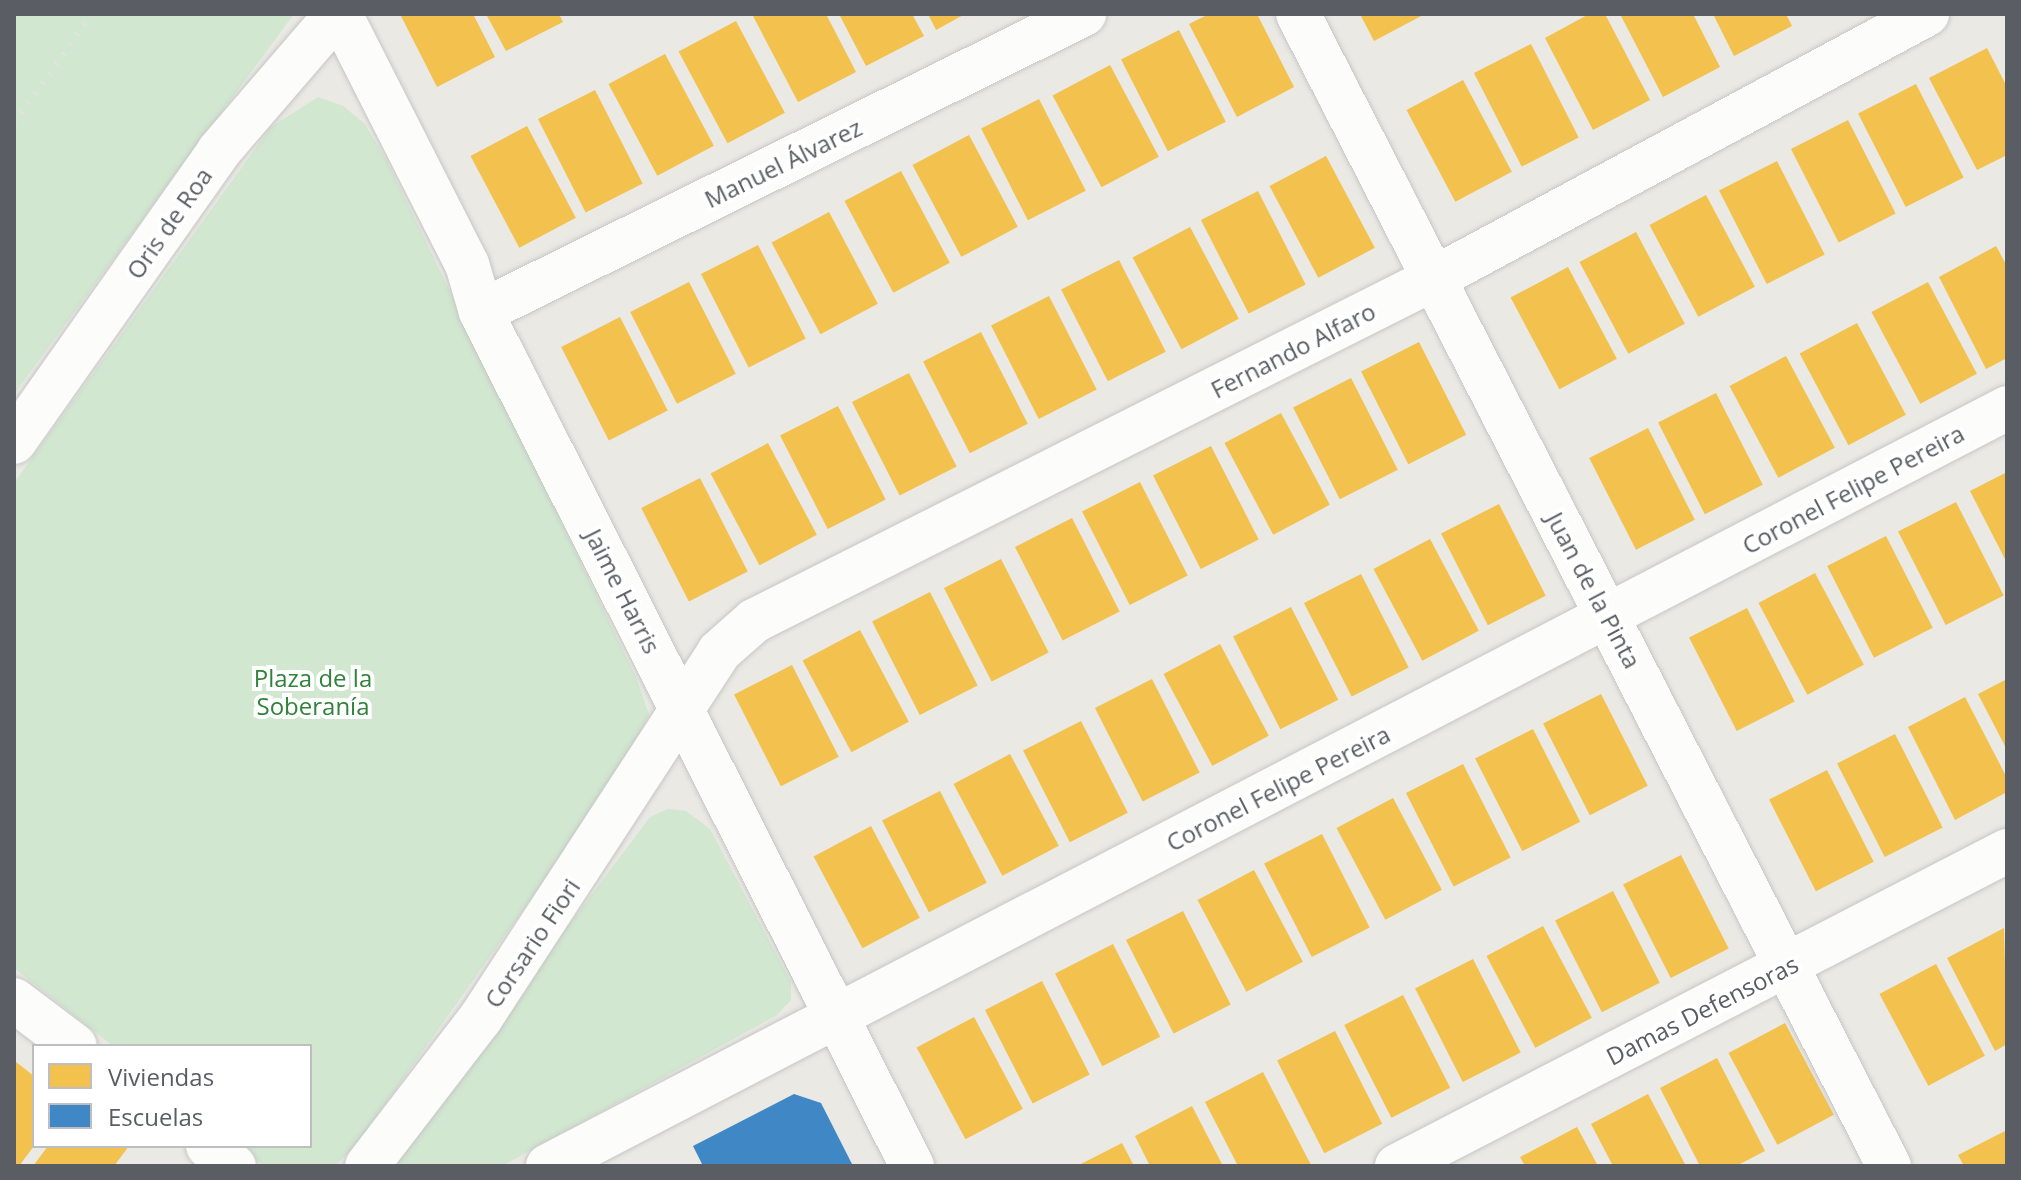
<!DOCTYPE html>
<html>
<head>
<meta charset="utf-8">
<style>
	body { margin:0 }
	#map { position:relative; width:2021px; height:1180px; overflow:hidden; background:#eae9e4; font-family:"Open Sans",sans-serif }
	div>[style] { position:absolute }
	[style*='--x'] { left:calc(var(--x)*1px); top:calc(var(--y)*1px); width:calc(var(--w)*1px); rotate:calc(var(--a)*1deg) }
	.green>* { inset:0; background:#d1e7d0 }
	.homes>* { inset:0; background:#f2c14e; transform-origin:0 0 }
	.schools>* { inset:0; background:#3f88c5 }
	.roads { filter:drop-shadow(0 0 2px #c6c6c5) drop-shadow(0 0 2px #c6c6c5) }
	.minor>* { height:44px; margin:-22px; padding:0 22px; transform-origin:22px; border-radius:22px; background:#fcfcfb }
	.rail>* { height:6px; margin-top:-3px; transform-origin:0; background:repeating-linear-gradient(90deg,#e2e2e1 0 2px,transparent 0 12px) }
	span { translate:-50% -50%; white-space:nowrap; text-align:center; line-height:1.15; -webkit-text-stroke:8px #fff; paint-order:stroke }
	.street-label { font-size:24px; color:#5a5d63 }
	.park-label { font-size:24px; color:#31823a }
	.frame { position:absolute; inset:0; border:16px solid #5a5d63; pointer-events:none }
	.legend { position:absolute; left:32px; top:1044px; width:280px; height:104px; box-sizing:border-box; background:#fff; border:2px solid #bdbec1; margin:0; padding:10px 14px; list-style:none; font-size:24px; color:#5a5d63 }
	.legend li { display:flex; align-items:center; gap:16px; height:40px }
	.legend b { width:40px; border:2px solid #bdbec1 }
</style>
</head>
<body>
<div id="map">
	<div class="green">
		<i style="clip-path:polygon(14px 14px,294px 14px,14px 394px)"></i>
		<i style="clip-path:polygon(318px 97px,343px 106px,364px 123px,386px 159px,636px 677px,649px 714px,631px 758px,356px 1145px,335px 1166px,264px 1166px,239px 1146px,310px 1146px,310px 1046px,113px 1046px,14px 968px,14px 483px,271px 127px)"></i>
		<i style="clip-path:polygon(668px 809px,686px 811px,710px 829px,791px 982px,791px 1000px,777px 1015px,502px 1166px,388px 1166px,650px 817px)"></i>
	</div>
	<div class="homes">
		<i style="clip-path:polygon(400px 14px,473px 14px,495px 57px,437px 87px)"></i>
		<i style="clip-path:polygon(486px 14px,559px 14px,563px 22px,506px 51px)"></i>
		<i style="clip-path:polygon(752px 14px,826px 14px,856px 72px,798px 102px)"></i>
		<i style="clip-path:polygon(839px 14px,912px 14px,924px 36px,866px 66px)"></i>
		<i style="clip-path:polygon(928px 14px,965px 14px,936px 30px)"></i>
		<i style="clip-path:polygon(1209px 14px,1257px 14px,1294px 87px,1237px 117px,1189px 24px)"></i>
		<i style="clip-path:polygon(1360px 14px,1425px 14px,1374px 41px)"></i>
		<i style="clip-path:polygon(1589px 14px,1605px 14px,1650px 100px,1593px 130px,1545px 38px)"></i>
		<i style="clip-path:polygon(1620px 14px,1693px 14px,1720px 67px,1663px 97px)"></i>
		<i style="clip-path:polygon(1713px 14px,1786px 14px,1792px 26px,1734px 56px)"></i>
		<i style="left:736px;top:21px;width:104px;height:65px;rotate:62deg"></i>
		<i style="left:1179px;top:30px;width:103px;height:65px;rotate:63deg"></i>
		<i style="left:1531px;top:44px;width:105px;height:64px;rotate:63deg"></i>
		<i style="clip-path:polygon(1987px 48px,2007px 87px,2007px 155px,1977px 170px,1929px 78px)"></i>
		<i style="left:665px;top:54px;width:104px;height:64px;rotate:62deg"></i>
		<i style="left:1110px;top:65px;width:104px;height:65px;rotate:62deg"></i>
		<i style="left:1463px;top:80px;width:104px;height:64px;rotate:62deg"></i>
		<i style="left:1916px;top:84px;width:105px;height:65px;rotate:63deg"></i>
		<i style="left:595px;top:90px;width:105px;height:64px;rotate:63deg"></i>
		<i style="left:1039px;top:99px;width:103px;height:65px;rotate:63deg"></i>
		<i style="left:1848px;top:120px;width:105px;height:64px;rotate:63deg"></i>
		<i style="left:527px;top:126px;width:104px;height:64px;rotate:62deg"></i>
		<i style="left:969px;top:135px;width:104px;height:64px;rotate:62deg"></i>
		<i style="left:1326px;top:156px;width:104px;height:64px;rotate:62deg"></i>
		<i style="left:1777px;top:161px;width:105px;height:65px;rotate:63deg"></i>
		<i style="left:901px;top:171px;width:104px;height:64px;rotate:62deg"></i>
		<i style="left:1258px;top:191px;width:105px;height:64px;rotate:63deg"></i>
		<i style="left:1706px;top:195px;width:104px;height:64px;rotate:62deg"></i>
		<i style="left:829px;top:212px;width:104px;height:65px;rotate:62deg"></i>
		<i style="left:1190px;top:227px;width:104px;height:65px;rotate:62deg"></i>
		<i style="left:1636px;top:232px;width:104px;height:64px;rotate:62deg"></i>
		<i style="left:758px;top:245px;width:105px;height:64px;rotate:63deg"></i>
		<i style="clip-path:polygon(1996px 246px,2007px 266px,2007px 358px,1986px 369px,1939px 277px)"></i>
		<i style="left:1119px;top:260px;width:103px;height:65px;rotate:63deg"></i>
		<i style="left:1568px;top:267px;width:104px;height:65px;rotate:62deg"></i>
		<i style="left:689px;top:282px;width:103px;height:66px;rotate:63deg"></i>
		<i style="left:1928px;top:282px;width:104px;height:64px;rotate:62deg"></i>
		<i style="left:1049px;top:296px;width:105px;height:65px;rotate:63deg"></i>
		<i style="left:620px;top:317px;width:105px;height:66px;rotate:63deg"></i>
		<i style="left:1857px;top:323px;width:104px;height:65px;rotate:62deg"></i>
		<i style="left:981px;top:332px;width:103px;height:65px;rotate:63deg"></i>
		<i style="left:1419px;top:342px;width:104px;height:65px;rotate:63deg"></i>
		<i style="left:1786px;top:356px;width:104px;height:64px;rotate:62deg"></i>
		<i style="left:909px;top:373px;width:105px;height:64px;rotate:63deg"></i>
		<i style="left:1351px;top:378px;width:103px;height:65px;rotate:63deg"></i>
		<i style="left:1716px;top:393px;width:103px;height:65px;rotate:63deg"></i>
		<i style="left:838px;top:406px;width:105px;height:65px;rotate:63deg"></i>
		<i style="left:1281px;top:413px;width:104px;height:64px;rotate:62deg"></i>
		<i style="left:1648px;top:428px;width:103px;height:66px;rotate:63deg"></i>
		<i style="left:768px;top:443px;width:104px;height:65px;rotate:62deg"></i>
		<i style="left:1211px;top:446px;width:105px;height:65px;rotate:63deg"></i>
		<i style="clip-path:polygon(2007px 472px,2007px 563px,1970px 491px)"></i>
		<i style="left:700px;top:478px;width:105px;height:66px;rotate:63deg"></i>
		<i style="left:1140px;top:482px;width:105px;height:65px;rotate:63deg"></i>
		<i style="left:1956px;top:502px;width:105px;height:65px;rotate:63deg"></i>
		<i style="left:1499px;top:504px;width:103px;height:65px;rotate:63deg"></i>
		<i style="left:1072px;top:518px;width:105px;height:64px;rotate:63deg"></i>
		<i style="left:1886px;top:536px;width:103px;height:66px;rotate:63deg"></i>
		<i style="left:1430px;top:539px;width:104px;height:64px;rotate:62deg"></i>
		<i style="left:1001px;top:559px;width:105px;height:64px;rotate:63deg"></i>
		<i style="left:1815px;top:573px;width:104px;height:64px;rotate:62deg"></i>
		<i style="left:1361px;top:574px;width:105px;height:64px;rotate:63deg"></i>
		<i style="left:930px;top:592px;width:105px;height:65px;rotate:63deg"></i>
		<i style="left:1291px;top:607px;width:104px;height:65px;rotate:63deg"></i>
		<i style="left:1747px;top:608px;width:105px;height:65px;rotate:63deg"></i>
		<i style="left:860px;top:630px;width:104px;height:65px;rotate:62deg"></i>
		<i style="left:1220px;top:644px;width:104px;height:64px;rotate:62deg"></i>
		<i style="left:792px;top:665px;width:103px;height:65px;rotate:63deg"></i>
		<i style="left:1152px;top:679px;width:105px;height:64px;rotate:63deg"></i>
		<i style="clip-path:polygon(2007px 679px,2007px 750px,1978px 694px)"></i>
		<i style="left:1601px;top:694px;width:103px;height:65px;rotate:63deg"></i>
		<i style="clip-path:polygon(1965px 697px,2007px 778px,2007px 792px,1955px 820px,1908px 727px)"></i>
		<i style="left:1081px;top:721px;width:103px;height:65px;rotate:63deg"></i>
		<i style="left:1533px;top:729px;width:104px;height:65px;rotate:63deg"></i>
		<i style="left:1895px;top:734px;width:105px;height:65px;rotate:63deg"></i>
		<i style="left:1010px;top:754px;width:104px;height:64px;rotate:62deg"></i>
		<i style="left:1463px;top:764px;width:105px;height:64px;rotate:63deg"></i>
		<i style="left:1827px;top:770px;width:103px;height:65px;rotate:63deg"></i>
		<i style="left:940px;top:791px;width:103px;height:65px;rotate:63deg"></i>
		<i style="left:1393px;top:798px;width:104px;height:64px;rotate:62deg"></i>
		<i style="left:871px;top:826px;width:104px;height:65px;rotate:62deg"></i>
		<i style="left:1322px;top:834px;width:105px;height:65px;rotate:63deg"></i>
		<i style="left:1681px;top:855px;width:105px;height:65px;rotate:63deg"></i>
		<i style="left:1254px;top:870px;width:104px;height:64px;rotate:62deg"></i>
		<i style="left:1613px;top:891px;width:103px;height:65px;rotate:63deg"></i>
		<i style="left:1183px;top:911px;width:105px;height:64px;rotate:63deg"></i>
		<i style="left:1543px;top:926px;width:104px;height:64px;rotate:62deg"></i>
		<i style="clip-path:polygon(2004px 928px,2007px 1044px,1995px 1051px,1947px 958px)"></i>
		<i style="left:1113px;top:944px;width:104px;height:65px;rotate:63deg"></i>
		<i style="left:1473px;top:959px;width:105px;height:65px;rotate:63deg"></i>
		<i style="left:1936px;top:964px;width:104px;height:64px;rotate:62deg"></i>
		<i style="left:1042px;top:981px;width:105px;height:64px;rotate:63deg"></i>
		<i style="left:1403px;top:995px;width:104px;height:66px;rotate:63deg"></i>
		<i style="left:974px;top:1017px;width:104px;height:65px;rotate:62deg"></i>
		<i style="left:1785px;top:1023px;width:104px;height:64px;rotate:62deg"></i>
		<i style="left:1335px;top:1031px;width:104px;height:65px;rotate:63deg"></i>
		<i style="clip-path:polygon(1717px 1058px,1765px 1151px,1736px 1166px,1700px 1166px,1660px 1088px)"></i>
		<i style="clip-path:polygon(16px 1062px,34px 1076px,34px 1146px,19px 1166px,14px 1166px)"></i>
		<i style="clip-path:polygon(1263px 1072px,1311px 1165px,1309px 1166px,1238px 1166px,1205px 1102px)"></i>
		<i style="clip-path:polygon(1648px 1094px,1686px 1166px,1613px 1166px,1591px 1124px)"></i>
		<i style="clip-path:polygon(1192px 1106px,1223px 1166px,1150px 1166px,1135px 1136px)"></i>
		<i style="clip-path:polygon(1577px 1127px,1598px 1166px,1525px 1166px,1520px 1157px)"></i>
		<i style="clip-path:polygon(2007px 1130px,2007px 1166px,1964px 1166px,1958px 1155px)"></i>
		<i style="clip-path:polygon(1122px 1143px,1134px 1166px,1077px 1166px)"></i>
		<i style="clip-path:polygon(48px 1146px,129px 1146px,114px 1166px,33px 1166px)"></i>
	</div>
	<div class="schools">
		<i style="clip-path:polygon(794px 1094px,821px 1103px,853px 1166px,703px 1166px,693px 1146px)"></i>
	</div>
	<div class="roads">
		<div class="minor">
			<i style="--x:340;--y:14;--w:280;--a:63.1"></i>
			<i style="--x:467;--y:264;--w:50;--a:73.7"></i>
			<i style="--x:481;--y:312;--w:957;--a:63.22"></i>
			<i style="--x:1298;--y:14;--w:1295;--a:62.84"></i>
			<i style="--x:481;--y:312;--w:673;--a:-26.3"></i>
			<i style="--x:14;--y:442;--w:356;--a:-54.8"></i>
			<i style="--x:219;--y:151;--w:181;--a:-49.3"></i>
			<i style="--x:14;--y:1000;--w:76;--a:37"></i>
			<i style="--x:208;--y:1146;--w:33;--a:38"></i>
			<i style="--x:367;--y:1166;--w:185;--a:-52.5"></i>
			<i style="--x:480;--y:1019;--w:438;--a:-56.9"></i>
			<i style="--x:719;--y:652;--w:47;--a:-41.5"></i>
			<i style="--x:754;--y:621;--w:758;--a:-26.73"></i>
			<i style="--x:1431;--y:280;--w:563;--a:-28.2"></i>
			<i style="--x:548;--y:1166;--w:1644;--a:-27.45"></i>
			<i style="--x:1397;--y:1166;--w:687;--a:-27.31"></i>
		</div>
	</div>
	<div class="rail">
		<i style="--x:14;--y:123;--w:134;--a:-54.4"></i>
	</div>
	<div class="street-label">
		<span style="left:783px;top:163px;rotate:-26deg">Manuel Álvarez</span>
		<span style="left:169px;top:223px;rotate:-55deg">Oris de Roa</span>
		<span style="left:1293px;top:350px;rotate:-27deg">Fernando Alfaro</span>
		<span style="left:1853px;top:489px;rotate:-28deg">Coronel Felipe Pereira</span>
		<span style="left:1594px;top:590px;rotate:62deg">Juan de la Pinta</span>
		<span style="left:623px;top:591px;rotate:63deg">Jaime Harris</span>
		<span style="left:1278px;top:788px;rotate:-27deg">Coronel Felipe Pereira</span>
		<span style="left:532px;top:943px;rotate:-56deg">Corsario Fiori</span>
		<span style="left:1702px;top:1010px;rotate:-27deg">Damas Defensoras</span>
	</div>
	<div class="park-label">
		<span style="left:313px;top:692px">Plaza de la<br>Soberanía</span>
	</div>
	<div class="frame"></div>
	<ul class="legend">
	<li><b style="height:22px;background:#f2c14e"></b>Viviendas</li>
	<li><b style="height:22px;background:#3f88c5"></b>Escuelas</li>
	</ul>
</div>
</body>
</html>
